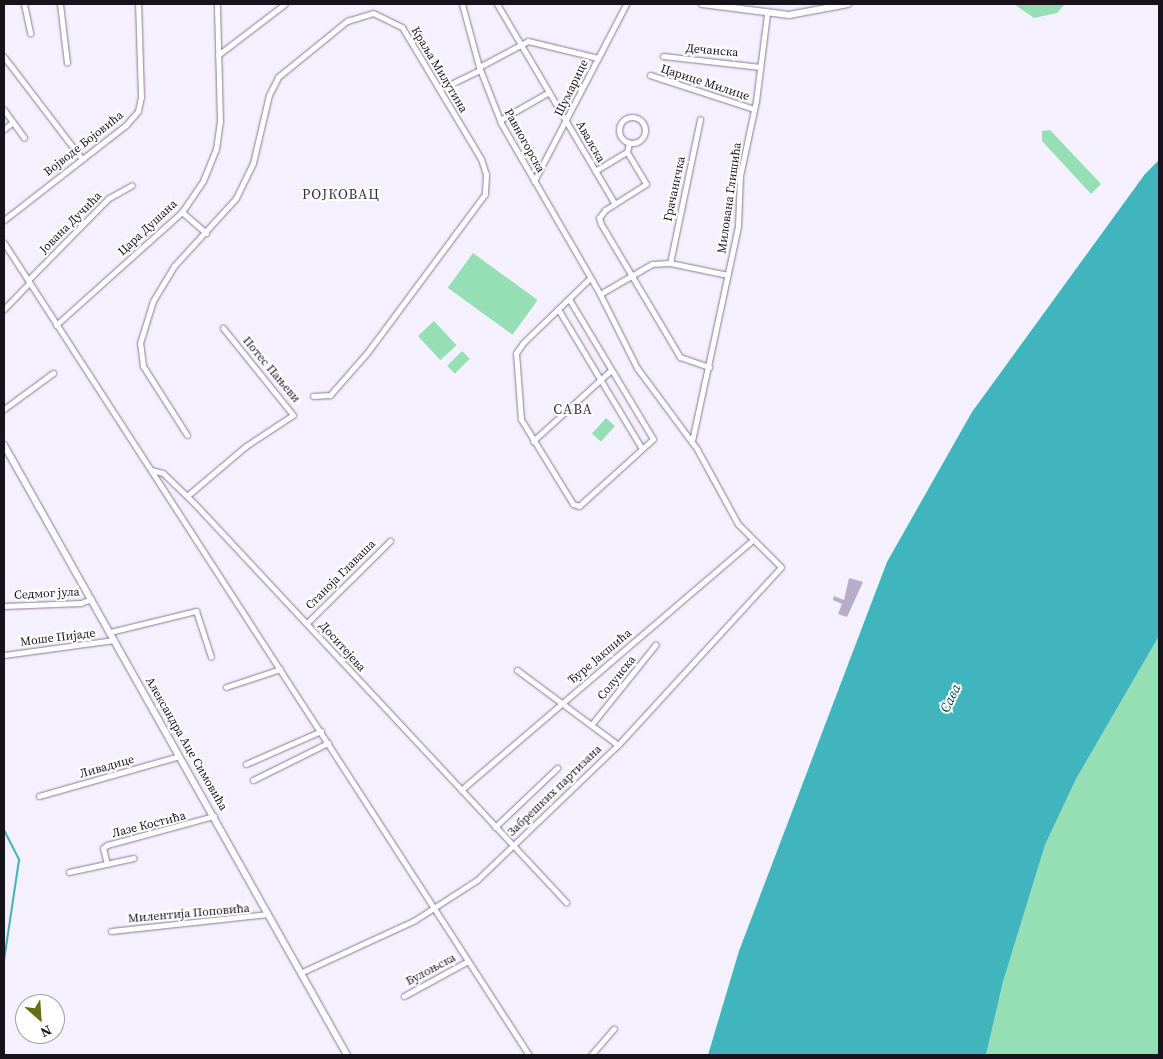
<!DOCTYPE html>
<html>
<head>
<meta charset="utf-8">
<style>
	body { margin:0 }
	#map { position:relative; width:1163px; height:1059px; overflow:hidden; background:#f5f0fd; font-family:"Source Serif 4",serif }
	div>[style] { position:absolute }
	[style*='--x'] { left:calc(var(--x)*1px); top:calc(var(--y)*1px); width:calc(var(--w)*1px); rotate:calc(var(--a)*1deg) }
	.green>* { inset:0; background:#96dfb4; transform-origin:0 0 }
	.water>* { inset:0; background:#40b5be }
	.stream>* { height:2px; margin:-1px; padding:0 1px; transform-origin:1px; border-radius:1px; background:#40b5be }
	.building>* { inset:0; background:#b9accb }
	.roads { filter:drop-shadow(0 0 1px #867a97) drop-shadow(0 0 1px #867a97) }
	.minor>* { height:5px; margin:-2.5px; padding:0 2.5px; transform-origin:2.5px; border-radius:2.5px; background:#fff }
	.minor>.ring { margin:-2.5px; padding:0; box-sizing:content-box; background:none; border:5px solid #fff; border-radius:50% }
	.tertiary>* { height:6px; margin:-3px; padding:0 3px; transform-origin:3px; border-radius:3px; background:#fff }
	span { translate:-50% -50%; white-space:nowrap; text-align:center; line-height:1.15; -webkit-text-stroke:4px #fff; paint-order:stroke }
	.street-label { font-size:12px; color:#17131d }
	.neighbourhood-label { font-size:14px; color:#3b3048; letter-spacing:1px }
	.water-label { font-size:14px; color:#034c51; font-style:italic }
	.frame { position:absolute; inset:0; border:5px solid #17131d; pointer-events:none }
	.north { position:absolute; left:15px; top:994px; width:50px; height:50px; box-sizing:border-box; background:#fff; border:1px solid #a2a1a5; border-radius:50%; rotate:154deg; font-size:14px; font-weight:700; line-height:20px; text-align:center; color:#17131d }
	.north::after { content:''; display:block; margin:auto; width:18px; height:22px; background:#676d13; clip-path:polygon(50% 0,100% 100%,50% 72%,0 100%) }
</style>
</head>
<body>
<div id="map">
	<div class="green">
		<i style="clip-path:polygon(1014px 4px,1065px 4px,1057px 13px,1034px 18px)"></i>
		<i style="clip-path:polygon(1050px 130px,1101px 184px,1091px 194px,1042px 141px,1042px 131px)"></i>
		<i style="left:473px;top:253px;width:80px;height:43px;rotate:36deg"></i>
		<i style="left:434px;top:321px;width:33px;height:22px;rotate:47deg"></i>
		<i style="left:462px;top:351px;width:11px;height:21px;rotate:45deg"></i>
		<i style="left:606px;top:418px;width:12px;height:21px;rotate:42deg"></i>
		<i style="clip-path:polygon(1159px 636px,1159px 1055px,986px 1055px,1003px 982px,1045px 845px,1076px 779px)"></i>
	</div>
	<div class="water">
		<i style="clip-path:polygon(1159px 160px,1159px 636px,1076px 779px,1045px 845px,1003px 982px,986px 1055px,708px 1055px,739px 951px,887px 562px,972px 412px,1145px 174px)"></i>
	</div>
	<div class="stream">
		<i style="--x:4;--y:830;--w:34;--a:63"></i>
		<i style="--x:19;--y:860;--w:101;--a:98.5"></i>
	</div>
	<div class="building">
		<i style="clip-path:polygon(849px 578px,863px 582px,847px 617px,838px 614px,842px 604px,833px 600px,834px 596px,844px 600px)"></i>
	</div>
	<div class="roads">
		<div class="minor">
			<i style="--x:24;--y:4;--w:30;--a:78"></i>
			<i style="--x:60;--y:4;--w:59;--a:83.2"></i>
			<i style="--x:497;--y:4;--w:231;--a:59.5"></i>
			<i style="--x:218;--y:55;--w:84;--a:-37.3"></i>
			<i style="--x:663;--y:56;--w:98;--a:6.5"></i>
			<i style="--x:4;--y:57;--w:128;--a:52.6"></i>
			<i style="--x:479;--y:67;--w:55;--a:-28"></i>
			<i style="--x:528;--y:41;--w:72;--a:13.7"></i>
			<i style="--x:650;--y:75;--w:109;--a:18.1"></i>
			<i style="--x:451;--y:84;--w:32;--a:-26"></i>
			<i style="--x:4;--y:110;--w:34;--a:54"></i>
			<i class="ring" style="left:619px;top:117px;width:21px;height:21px"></i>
			<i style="--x:500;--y:120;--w:56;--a:-29.7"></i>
			<i style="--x:4;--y:129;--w:11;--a:-38"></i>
			<i style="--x:627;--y:152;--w:37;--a:59"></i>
			<i style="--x:646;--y:184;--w:49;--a:147.6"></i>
			<i style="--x:605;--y:210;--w:10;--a:127"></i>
			<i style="--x:599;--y:218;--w:6;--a:72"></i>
			<i style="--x:601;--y:224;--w:155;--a:59.3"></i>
			<i style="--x:680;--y:357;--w:31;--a:19"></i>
			<i style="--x:595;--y:171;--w:37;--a:-31"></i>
			<i style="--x:627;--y:152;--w:9;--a:-77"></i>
			<i style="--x:534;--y:181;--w:199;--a:-62.5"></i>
			<i style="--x:182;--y:212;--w:32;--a:41"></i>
			<i style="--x:4;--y:220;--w:155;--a:-37.9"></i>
			<i style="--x:126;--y:125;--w:18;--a:-49"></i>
			<i style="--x:138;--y:111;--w:14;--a:-78"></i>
			<i style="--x:141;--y:97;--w:93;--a:-91.8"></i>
			<i style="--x:4;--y:243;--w:967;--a:57.12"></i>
			<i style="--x:670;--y:263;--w:59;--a:11.7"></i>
			<i style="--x:28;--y:280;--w:115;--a:-45.4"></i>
			<i style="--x:109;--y:198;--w:26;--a:-29"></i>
			<i style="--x:600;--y:294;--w:60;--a:-30"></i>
			<i style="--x:652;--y:264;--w:18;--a:-3"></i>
			<i style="--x:670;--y:263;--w:147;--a:-78.2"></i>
			<i style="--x:569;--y:299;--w:163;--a:59"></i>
			<i style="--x:653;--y:439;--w:100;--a:137.8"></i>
			<i style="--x:579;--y:506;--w:6;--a:-162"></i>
			<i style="--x:573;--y:504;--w:100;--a:-121.5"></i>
			<i style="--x:521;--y:419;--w:66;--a:-94.3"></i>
			<i style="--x:516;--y:353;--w:12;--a:-55"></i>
			<i style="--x:523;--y:343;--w:93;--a:-44.1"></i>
			<i style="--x:4;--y:309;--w:37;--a:-46"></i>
			<i style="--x:558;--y:309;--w:161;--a:59"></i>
			<i style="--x:56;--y:325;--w:169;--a:-41.9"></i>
			<i style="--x:182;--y:212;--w:37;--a:-56"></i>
			<i style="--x:203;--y:181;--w:35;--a:-68"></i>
			<i style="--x:216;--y:149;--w:27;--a:-82"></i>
			<i style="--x:220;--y:122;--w:118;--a:-91.5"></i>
			<i style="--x:4;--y:409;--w:61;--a:-36.3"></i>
			<i style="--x:187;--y:435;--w:82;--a:-122.5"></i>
			<i style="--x:143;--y:366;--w:23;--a:-97"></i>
			<i style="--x:140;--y:343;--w:44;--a:-72.8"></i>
			<i style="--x:153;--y:301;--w:41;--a:-59"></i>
			<i style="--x:174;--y:266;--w:92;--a:-47.6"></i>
			<i style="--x:236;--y:198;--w:39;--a:-64"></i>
			<i style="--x:253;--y:163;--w:70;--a:-76.8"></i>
			<i style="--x:269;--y:95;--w:20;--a:-63"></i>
			<i style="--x:278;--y:77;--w:89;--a:-39.1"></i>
			<i style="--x:347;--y:21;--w:27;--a:-17"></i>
			<i style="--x:373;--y:13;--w:32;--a:26"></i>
			<i style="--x:402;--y:27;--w:154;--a:59.1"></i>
			<i style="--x:481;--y:159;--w:16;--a:72"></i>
			<i style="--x:486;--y:174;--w:20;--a:93"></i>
			<i style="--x:485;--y:194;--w:199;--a:126.6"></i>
			<i style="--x:366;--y:354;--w:55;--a:131.3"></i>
			<i style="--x:330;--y:395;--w:17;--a:177"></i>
			<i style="--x:533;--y:441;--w:105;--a:-42.3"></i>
			<i style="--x:692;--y:441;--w:220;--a:-77.9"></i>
			<i style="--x:738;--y:226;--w:50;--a:-87.7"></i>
			<i style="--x:740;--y:176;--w:77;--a:-78"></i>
			<i style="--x:756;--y:101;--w:88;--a:-82.8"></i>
			<i style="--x:151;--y:470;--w:12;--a:14"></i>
			<i style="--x:163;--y:473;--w:43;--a:44.1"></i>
			<i style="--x:194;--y:503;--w:546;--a:47.01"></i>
			<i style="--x:187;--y:496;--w:77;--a:-40.3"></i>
			<i style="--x:246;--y:446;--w:56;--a:-33.4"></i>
			<i style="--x:293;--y:415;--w:112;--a:-128.8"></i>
			<i style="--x:4;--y:606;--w:77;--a:-2.2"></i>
			<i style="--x:81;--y:603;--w:11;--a:-22"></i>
			<i style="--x:307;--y:623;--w:117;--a:-44.7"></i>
			<i style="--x:110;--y:632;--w:89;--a:-13.7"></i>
			<i style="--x:196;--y:611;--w:48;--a:71.9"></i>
			<i style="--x:4;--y:655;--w:111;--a:-7.8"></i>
			<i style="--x:517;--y:670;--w:126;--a:36.6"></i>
			<i style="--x:226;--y:687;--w:57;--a:-18.4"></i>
			<i style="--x:592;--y:724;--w:102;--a:-51.3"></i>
			<i style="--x:246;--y:764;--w:82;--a:-23.7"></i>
			<i style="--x:253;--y:780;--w:84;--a:-26.3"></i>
			<i style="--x:461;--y:790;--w:384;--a:-40.6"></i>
			<i style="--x:39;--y:796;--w:146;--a:-15.9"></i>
			<i style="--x:495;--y:827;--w:86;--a:-43.6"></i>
			<i style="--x:107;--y:864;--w:16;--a:-104"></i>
			<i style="--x:103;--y:848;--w:5;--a:-37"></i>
			<i style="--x:107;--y:845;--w:111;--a:-15.2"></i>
			<i style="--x:69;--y:872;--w:66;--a:-12.2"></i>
			<i style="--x:111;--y:931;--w:158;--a:-6.2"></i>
			<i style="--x:300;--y:973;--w:127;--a:-24.7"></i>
			<i style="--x:415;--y:920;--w:74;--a:-32.8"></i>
			<i style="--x:477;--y:880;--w:195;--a:-43.8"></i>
			<i style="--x:618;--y:745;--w:241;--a:-47.5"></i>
			<i style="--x:781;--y:567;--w:61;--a:-135"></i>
			<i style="--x:738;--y:524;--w:85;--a:-118.7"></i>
			<i style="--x:697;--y:449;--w:101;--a:-126.5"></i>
			<i style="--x:637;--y:368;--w:83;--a:-116.6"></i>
			<i style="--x:600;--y:294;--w:198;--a:-120.1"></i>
			<i style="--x:501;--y:123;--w:60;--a:-111.4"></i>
			<i style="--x:479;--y:67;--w:65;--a:-105.1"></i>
			<i style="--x:404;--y:996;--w:73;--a:-28.7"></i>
			<i style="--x:591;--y:1055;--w:35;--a:-49"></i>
		</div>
		<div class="tertiary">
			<i style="--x:702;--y:4;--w:88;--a:7.2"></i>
			<i style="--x:789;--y:15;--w:60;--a:-10.6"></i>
			<i style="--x:4;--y:445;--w:700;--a:60.65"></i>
		</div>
	</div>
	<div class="street-label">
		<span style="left:712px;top:51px;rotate:5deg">Дечанска</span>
		<span style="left:439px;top:70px;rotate:59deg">Краља Милутина</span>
		<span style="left:705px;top:83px;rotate:18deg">Царице Милице</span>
		<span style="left:572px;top:88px;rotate:-64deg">Шумарице</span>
		<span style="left:524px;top:141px;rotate:61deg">Равногорска</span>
		<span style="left:590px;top:142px;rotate:60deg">Авалска</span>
		<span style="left:84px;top:144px;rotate:-38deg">Војводе Бојовића</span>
		<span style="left:675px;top:189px;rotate:-78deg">Грачаничка</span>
		<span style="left:730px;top:198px;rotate:-82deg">Милована Глишића</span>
		<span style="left:71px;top:223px;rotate:-45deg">Јована Дучића</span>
		<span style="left:148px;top:228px;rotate:-43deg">Цара Душана</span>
		<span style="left:271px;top:370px;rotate:50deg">Потес Пањеви</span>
		<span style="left:341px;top:575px;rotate:-45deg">Станоја Главаша</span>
		<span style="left:47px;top:594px;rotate:-3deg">Седмог јула</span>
		<span style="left:58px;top:638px;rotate:-7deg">Моше Пијаде</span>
		<span style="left:342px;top:647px;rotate:48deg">Доситејева</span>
		<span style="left:600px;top:657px;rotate:-40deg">Ђуре Јакшића</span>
		<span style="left:617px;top:678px;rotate:-51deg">Солунска</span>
		<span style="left:186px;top:744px;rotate:60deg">Александра Аце Симовића</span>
		<span style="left:107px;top:767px;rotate:-16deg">Ливадице</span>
		<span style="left:555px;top:791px;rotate:-44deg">Забрешких партизана</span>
		<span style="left:149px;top:825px;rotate:-14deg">Лазе Костића</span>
		<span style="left:189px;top:914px;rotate:-5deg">Милентија Поповића</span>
		<span style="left:431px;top:970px;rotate:-28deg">Булоњска</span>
	</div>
	<div class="neighbourhood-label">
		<span style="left:341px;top:194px">РОЈКОВАЦ</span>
		<span style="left:573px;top:409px">САВА</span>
	</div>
	<div class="water-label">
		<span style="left:950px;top:698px;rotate:-64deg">Сава</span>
	</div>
	<div class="frame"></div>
	<div class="north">N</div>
</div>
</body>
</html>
